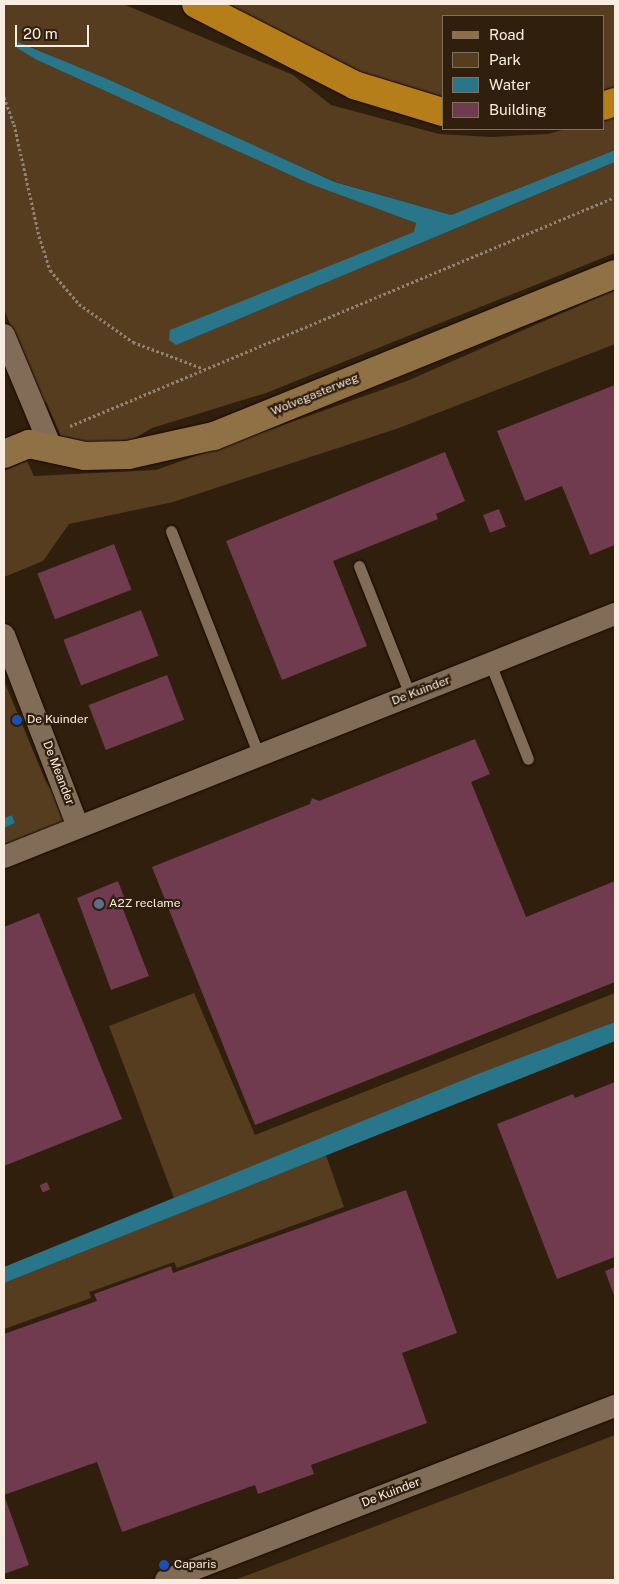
<!DOCTYPE html>
<html>
<head>
<meta charset="utf-8">
<style>
	body { margin:0 }
	#map { position:relative; width:619px; height:1584px; overflow:hidden; background:#301f0c; font-family:"Public Sans",sans-serif }
	div>[style] { position:absolute }
	[style*='--x'] { left:calc(var(--x)*1px); top:calc(var(--y)*1px); width:calc(var(--w)*1px); rotate:calc(var(--a)*1deg) }
	.green>* { inset:0; background:#573d20 }
	.water>* { inset:0; background:#29768b }
	.building>* { inset:0; background:#703a4f; transform-origin:0 0 }
	.path>* { height:3px; margin-top:-1.5px; transform-origin:0; background:repeating-linear-gradient(90deg,#928374 0 2.5px,transparent 0 5px) }
	.roads { filter:drop-shadow(0 0 1px #170800) drop-shadow(0 0 1px #170800) }
	.lane>* { height:11px; margin:-5.5px; padding:0 5.5px; transform-origin:5.5px; border-radius:5.5px; background:#806c57 }
	.street>* { height:22px; margin:-11px; padding:0 11px; transform-origin:11px; border-radius:11px; background:#806c57 }
	.secondary>* { height:28px; margin:-14px; padding:0 14px; transform-origin:14px; border-radius:14px; background:#907145 }
	.highway>* { height:28px; margin:-14px; padding:0 14px; transform-origin:14px; border-radius:14px; background:#b67d1b }
	.dots>* { width:14px; height:14px; translate:-50% -50%; box-sizing:border-box; border:2px solid #301f0c; border-radius:50% }
	span { translate:-50% -50%; white-space:nowrap; text-align:center; line-height:1.15; -webkit-text-stroke:4.5px #301f0c; paint-order:stroke }
	.street-label { font-size:12px; color:#f9ede2 }
	.poi-label { font-size:12px; color:#f9ede2 }
	.left { translate:0 -50%; text-align:left }
	.frame { position:absolute; inset:0; border:5px solid #f9ede2; pointer-events:none }
	.legend { position:absolute; left:442px; top:15px; width:162px; height:115px; box-sizing:border-box; background:#301f0c; border:1px solid #807162; margin:0; padding:6px 9px; list-style:none; font-size:15px; color:#f9ede2 }
	.legend li { display:flex; align-items:center; gap:10px; height:25px }
	.legend b { width:25px; border:1px solid #807162 }
	.scale { position:absolute; left:15px; top:25px; width:74px; height:22px; box-sizing:border-box; border:2px solid #f9ede2; border-top:0; padding-left:6px; font-size:15px; line-height:18px; white-space:nowrap; color:#f9ede2; -webkit-text-stroke:4px #301f0c; paint-order:stroke }
</style>
</head>
<body>
<div id="map">
	<div class="green">
		<i style="clip-path:polygon(4px 4px,123px 4px,293px 75px,331px 105px,439px 134px,491px 137px,548px 134px,566px 129px,603px 129px,603px 118px,615px 114px,615px 150px,451px 215px,336px 182px,29px 46px,37px 60px,310px 184px,416px 223px,415px 232px,175px 345px,615px 162px,615px 253px,266px 393px,152px 428px,125px 444px,64px 443px,46px 402px,42px 403px,4px 309px)"></i>
		<i style="clip-path:polygon(216px 4px,615px 4px,615px 95px,603px 98px,603px 16px,443px 16px,443px 101px,383px 86px)"></i>
		<i style="clip-path:polygon(615px 290px,615px 344px,399px 428px,173px 502px,69px 524px,43px 561px,4px 577px,4px 471px,27px 461px,34px 476px,156px 470px,407px 381px)"></i>
		<i style="clip-path:polygon(4px 681px,46px 782px,78px 827px,4px 851px,4px 828px,15px 823px,12px 815px,4px 818px)"></i>
		<i style="clip-path:polygon(194px 993px,255px 1135px,615px 993px,615px 1022px,174px 1198px,109px 1026px)"></i>
		<i style="clip-path:polygon(326px 1155px,344px 1207px,177px 1268px,174px 1262px,89px 1292px,91px 1298px,4px 1329px,4px 1283px)"></i>
		<i style="clip-path:polygon(615px 1435px,615px 1580px,235px 1580px,431px 1505px)"></i>
	</div>
	<div class="water">
		<i style="clip-path:polygon(18px 42px,107px 79px,335px 182px,451px 215px,615px 150px,615px 162px,176px 345px,169px 340px,170px 330px,414px 232px,416px 223px,310px 184px,213px 140px,37px 60px,17px 48px)"></i>
		<i style="clip-path:polygon(12px 815px,15px 823px,4px 828px,4px 818px)"></i>
		<i style="clip-path:polygon(615px 1022px,615px 1041px,4px 1283px,4px 1267px,478px 1074px)"></i>
	</div>
	<div class="building">
		<i style="clip-path:polygon(615px 385px,615px 545px,590px 555px,562px 486px,525px 501px,497px 431px)"></i>
		<i style="clip-path:polygon(445px 452px,465px 501px,436px 514px,438px 519px,333px 561px,367px 646px,282px 680px,226px 541px)"></i>
		<i style="left:499px;top:509px;width:19px;height:17px;rotate:69deg"></i>
		<i style="left:114px;top:544px;width:49px;height:82px;rotate:69deg"></i>
		<i style="left:141px;top:610px;width:49px;height:83px;rotate:69deg"></i>
		<i style="left:167px;top:675px;width:48px;height:84px;rotate:69deg"></i>
		<i style="clip-path:polygon(475px 739px,490px 774px,471px 782px,526px 917px,615px 881px,615px 982px,255px 1125px,152px 867px,310px 804px,312px 798px,319px 801px)"></i>
		<i style="clip-path:polygon(118px 881px,124px 897px,119px 899px,149px 976px,111px 990px,77px 898px)"></i>
		<i style="clip-path:polygon(39px 913px,122px 1119px,4px 1166px,4px 927px)"></i>
		<i style="clip-path:polygon(615px 1082px,615px 1257px,557px 1279px,497px 1124px,573px 1094px,575px 1098px)"></i>
		<i style="left:47px;top:1182px;width:8px;height:8px;rotate:67deg"></i>
		<i style="clip-path:polygon(406px 1190px,457px 1333px,402px 1353px,427px 1423px,311px 1465px,314px 1474px,258px 1494px,255px 1485px,122px 1532px,97px 1462px,4px 1495px,29px 1565px,4px 1574px,4px 1334px,97px 1301px,94px 1294px,171px 1266px,173px 1273px)"></i>
		<i style="clip-path:polygon(615px 1267px,615px 1298px,605px 1271px)"></i>
	</div>
	<div class="path">
		<i style="--x:4;--y:97;--w:29;--a:70"></i>
		<i style="--x:14;--y:124;--w:115;--a:77.4"></i>
		<i style="--x:39;--y:236;--w:36;--a:72"></i>
		<i style="--x:50;--y:270;--w:45;--a:49.5"></i>
		<i style="--x:79;--y:304;--w:66;--a:35.1"></i>
		<i style="--x:133;--y:342;--w:74;--a:20.6"></i>
		<i style="--x:70;--y:426;--w:591;--a:-22.79"></i>
	</div>
	<div class="roads">
		<div class="lane">
			<i style="--x:171;--y:531;--w:241;--a:68.6"></i>
			<i style="--x:359;--y:566;--w:139;--a:68.4"></i>
			<i style="--x:490;--y:663;--w:103;--a:68.4"></i>
		</div>
		<div class="street">
			<i style="--x:4;--y:335;--w:125;--a:67.3"></i>
			<i style="--x:4;--y:635;--w:206;--a:68.9"></i>
			<i style="--x:4;--y:857;--w:658;--a:-21.69"></i>
			<i style="--x:166;--y:1580;--w:482;--a:-21.2"></i>
		</div>
		<div class="secondary">
			<i style="--x:4;--y:454;--w:27;--a:-22"></i>
			<i style="--x:29;--y:444;--w:57;--a:12.1"></i>
			<i style="--x:85;--y:456;--w:43;--a:-1.3"></i>
			<i style="--x:128;--y:455;--w:88;--a:-12.5"></i>
			<i style="--x:214;--y:436;--w:432;--a:-22"></i>
		</div>
		<div class="highway">
			<i style="--x:196;--y:4;--w:178;--a:27.1"></i>
			<i style="--x:354;--y:85;--w:93;--a:16.9"></i>
			<i style="--x:603;--y:106;--w:13;--a:-18"></i>
		</div>
	</div>
	<div class="dots">
		<i style="left:17px;top:720px;background:#1a4fb4"></i>
		<i style="left:99px;top:904px;background:#5c6f8a"></i>
		<i style="left:164px;top:1565px;background:#1a4fb4"></i>
	</div>
	<div class="street-label">
		<span style="left:315px;top:395px;rotate:-22deg">Wolvegasterweg</span>
		<span style="left:421px;top:691px;rotate:-21deg">De Kuinder</span>
		<span style="left:58px;top:773px;rotate:69deg">De Meander</span>
		<span style="left:391px;top:1493px;rotate:-21deg">De Kuinder</span>
	</div>
	<div class="poi-label">
		<span class="left" style="left:27px;top:720px">De Kuinder</span>
		<span class="left" style="left:109px;top:904px">A2Z reclame</span>
		<span class="left" style="left:174px;top:1565px">Caparis</span>
	</div>
	<div class="frame"></div>
	<ul class="legend">
	<li><b style="height:6px;background:#907145"></b>Road</li>
	<li><b style="height:14px;background:#573d20"></b>Park</li>
	<li><b style="height:14px;background:#29768b"></b>Water</li>
	<li><b style="height:14px;background:#703a4f"></b>Building</li>
	</ul>
	<div class="scale">20 m</div>
</div>
</body>
</html>
